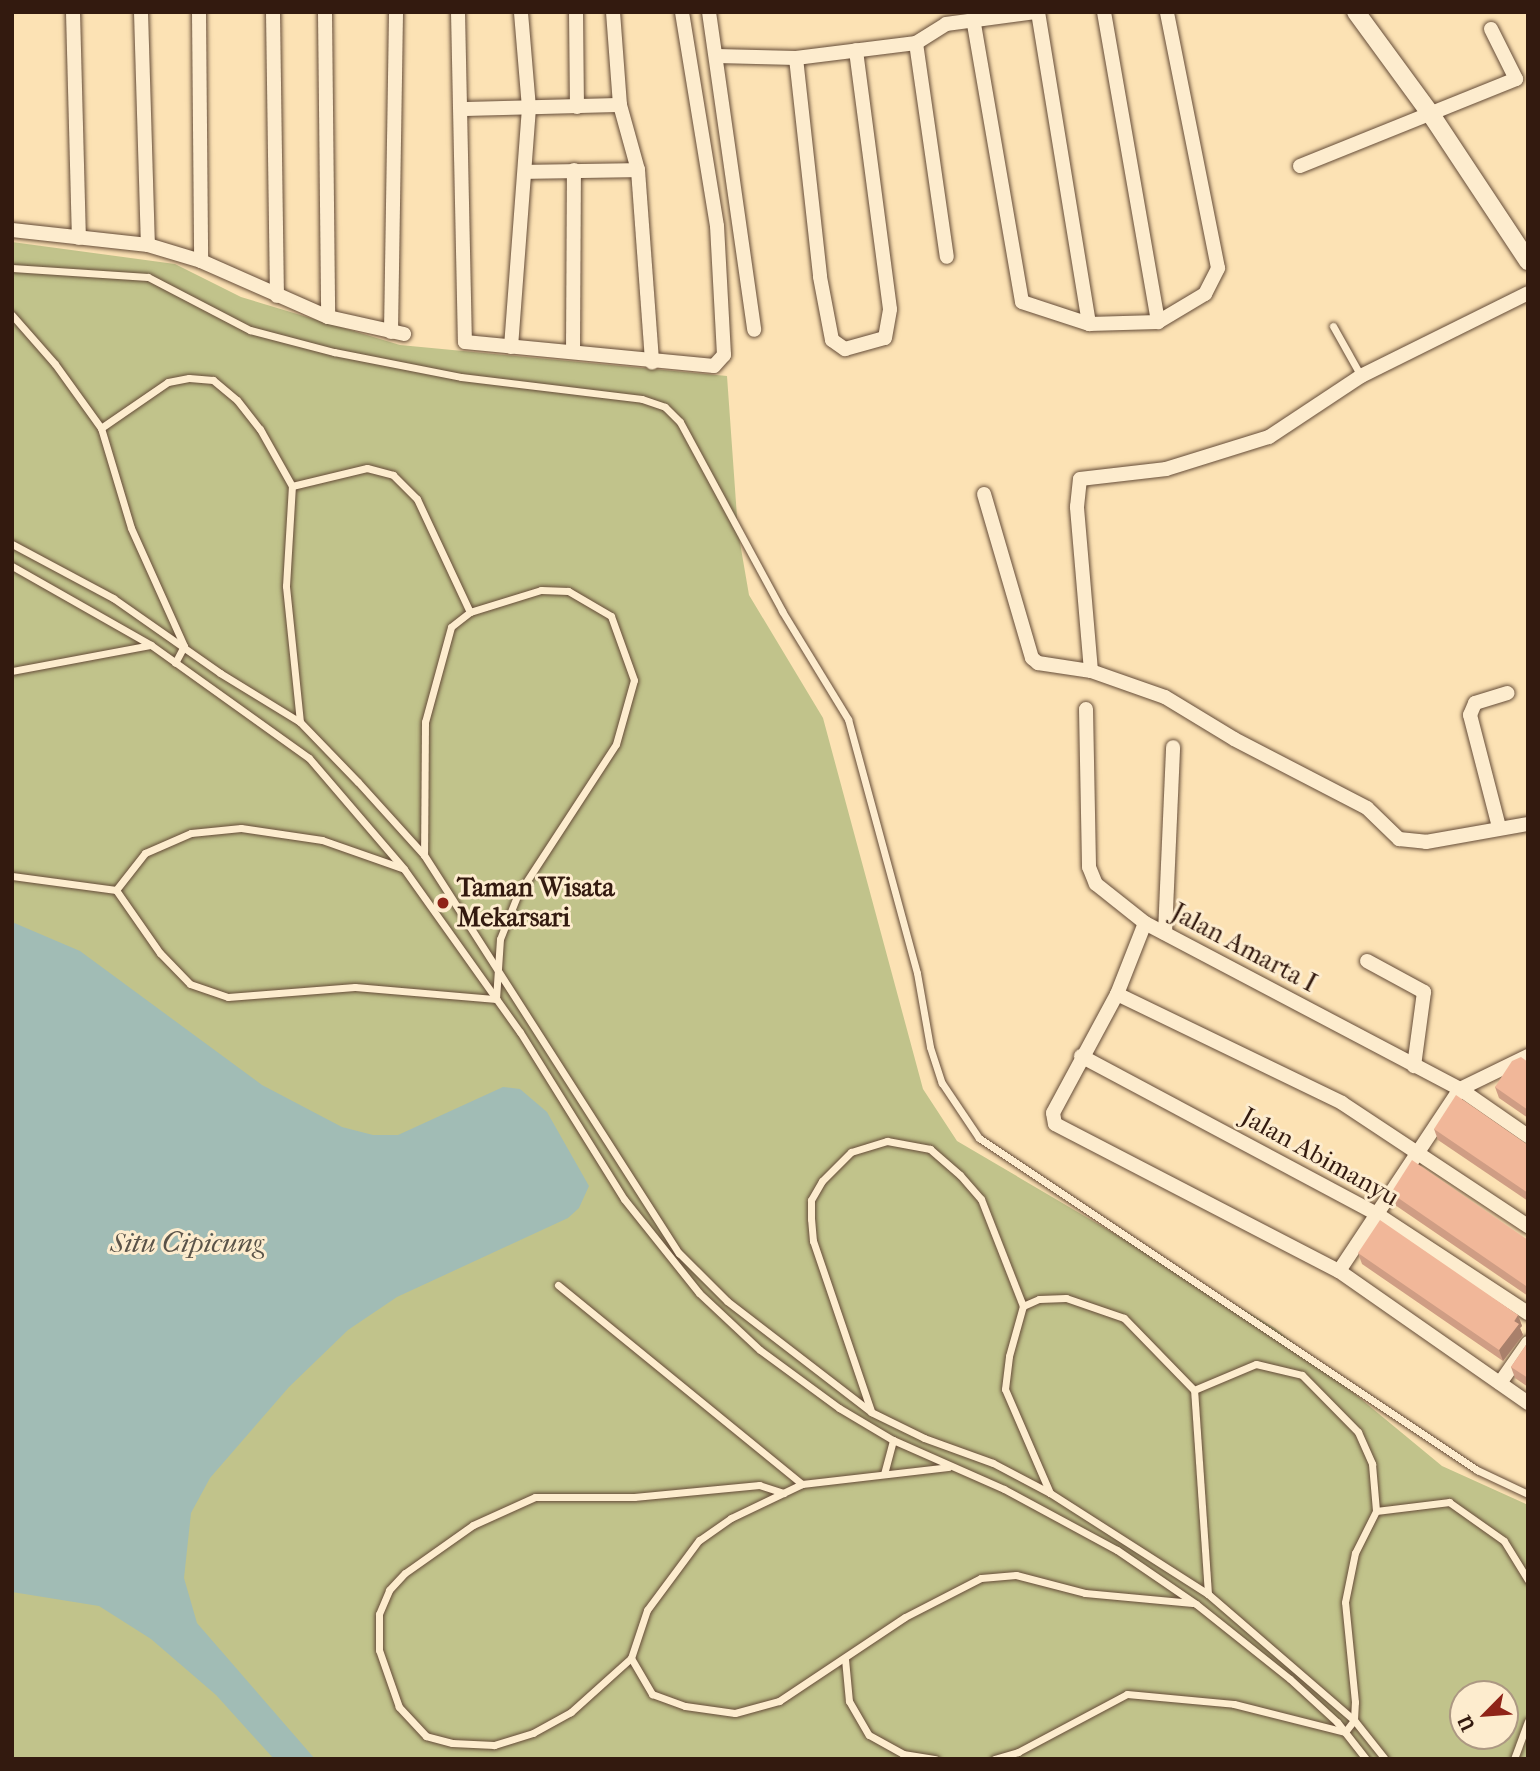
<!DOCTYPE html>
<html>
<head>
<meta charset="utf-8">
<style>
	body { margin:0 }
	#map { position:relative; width:1540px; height:1771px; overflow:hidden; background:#fce2b4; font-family:"IM FELL French Canon",serif }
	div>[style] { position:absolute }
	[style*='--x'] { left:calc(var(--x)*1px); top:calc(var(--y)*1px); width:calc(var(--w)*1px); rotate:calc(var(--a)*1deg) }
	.green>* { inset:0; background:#c1c38b }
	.water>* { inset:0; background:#a1bcb5 }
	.roads { filter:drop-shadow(0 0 2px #654c38) drop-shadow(0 0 2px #654c38) }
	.service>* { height:7px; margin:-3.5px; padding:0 3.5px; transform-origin:3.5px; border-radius:3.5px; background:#fdecce }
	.minor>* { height:14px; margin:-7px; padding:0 7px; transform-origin:7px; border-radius:7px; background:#fdecce }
	.tertiary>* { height:18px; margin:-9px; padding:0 9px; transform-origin:9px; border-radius:9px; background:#fdecce }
	.wall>* { inset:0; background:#cf9d84 }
	.shaded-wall>* { inset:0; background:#a9806b }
	.building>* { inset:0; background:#f1b799 }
	.dots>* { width:19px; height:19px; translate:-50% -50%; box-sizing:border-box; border:4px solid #fdecce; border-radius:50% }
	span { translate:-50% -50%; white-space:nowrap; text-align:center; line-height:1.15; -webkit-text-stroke:6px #fdecce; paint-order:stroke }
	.poi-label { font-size:26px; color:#331a0f; font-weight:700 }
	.left { translate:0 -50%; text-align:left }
	.street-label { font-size:26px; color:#331a0f }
	.water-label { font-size:28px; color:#5a5349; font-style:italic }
	.frame { position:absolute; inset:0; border:14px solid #331a0f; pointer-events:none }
	.north { position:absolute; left:1449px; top:1680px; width:70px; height:70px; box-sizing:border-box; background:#fdecce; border:2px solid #ac9882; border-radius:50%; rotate:245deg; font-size:19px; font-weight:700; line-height:28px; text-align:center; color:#331a0f }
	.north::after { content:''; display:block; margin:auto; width:24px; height:32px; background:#8f2418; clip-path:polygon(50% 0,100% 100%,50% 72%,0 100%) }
</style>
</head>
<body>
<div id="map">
	<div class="green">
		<i style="clip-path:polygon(evenodd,12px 242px,175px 264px,241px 297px,400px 345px,727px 376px,738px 531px,749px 595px,823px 718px,923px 1089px,957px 1141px,1275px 1328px,1442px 1466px,1528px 1505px,1528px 1759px,12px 1759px,12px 242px,1463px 1694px,1505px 1694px,1505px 1736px,1463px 1736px,1463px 1694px)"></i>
	</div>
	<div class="water">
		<i style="clip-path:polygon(12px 922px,80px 951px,262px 1085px,342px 1127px,373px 1135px,398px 1135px,503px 1087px,520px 1089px,547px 1112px,589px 1186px,579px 1208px,568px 1218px,397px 1297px,348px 1330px,289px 1387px,210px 1478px,191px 1513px,184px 1578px,197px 1623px,315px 1759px,274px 1759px,216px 1695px,151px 1639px,99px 1606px,12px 1592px)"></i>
	</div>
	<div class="roads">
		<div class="service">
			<i style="--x:12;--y:268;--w:136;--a:3.8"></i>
			<i style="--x:148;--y:277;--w:115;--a:27.5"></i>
			<i style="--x:250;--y:330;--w:87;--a:14.7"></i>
			<i style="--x:334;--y:352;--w:129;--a:11.1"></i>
			<i style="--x:461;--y:377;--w:182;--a:6.9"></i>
			<i style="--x:642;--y:399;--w:24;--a:19"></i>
			<i style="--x:665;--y:407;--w:21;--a:45"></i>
			<i style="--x:680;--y:422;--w:215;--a:61.6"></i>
			<i style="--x:782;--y:611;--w:127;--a:58.6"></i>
			<i style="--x:848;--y:719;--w:263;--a:74.8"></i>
			<i style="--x:917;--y:973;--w:75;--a:80"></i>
			<i style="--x:930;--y:1047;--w:38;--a:72"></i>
			<i style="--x:942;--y:1083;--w:66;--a:56.1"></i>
			<i style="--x:979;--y:1138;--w:599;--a:33.69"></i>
			<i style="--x:1477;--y:1470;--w:56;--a:25.2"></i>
			<i style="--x:12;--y:315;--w:65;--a:48.7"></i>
			<i style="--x:55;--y:364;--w:79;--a:54.3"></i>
			<i style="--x:101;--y:428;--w:81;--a:-34.5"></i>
			<i style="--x:168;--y:382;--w:21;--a:-11"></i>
			<i style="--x:189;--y:378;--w:24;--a:5"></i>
			<i style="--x:213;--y:380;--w:31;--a:40"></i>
			<i style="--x:237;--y:400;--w:37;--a:52"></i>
			<i style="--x:260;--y:429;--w:65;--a:60.7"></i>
			<i style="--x:1333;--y:326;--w:57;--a:60.8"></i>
			<i style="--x:101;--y:428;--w:104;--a:73.3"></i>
			<i style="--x:131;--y:528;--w:129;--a:65.8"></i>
			<i style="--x:184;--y:646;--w:19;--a:118"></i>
			<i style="--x:12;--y:544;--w:115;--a:28.1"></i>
			<i style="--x:113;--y:598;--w:131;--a:35"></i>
			<i style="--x:220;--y:673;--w:94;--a:31.5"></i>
			<i style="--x:300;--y:722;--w:83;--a:46"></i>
			<i style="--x:358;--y:782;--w:98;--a:47.9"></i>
			<i style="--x:424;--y:855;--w:473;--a:57.4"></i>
			<i style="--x:679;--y:1253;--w:68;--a:45"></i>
			<i style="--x:727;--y:1301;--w:182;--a:37.6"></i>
			<i style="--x:871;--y:1412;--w:59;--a:26.1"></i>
			<i style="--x:924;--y:1438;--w:73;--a:19.9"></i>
			<i style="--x:993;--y:1463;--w:64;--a:27.8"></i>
			<i style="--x:1050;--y:1493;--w:188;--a:32.6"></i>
			<i style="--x:1208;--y:1594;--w:193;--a:40.8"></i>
			<i style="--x:1354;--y:1720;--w:50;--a:51.5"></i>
			<i style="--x:12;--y:566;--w:160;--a:29.6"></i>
			<i style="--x:151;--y:645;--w:194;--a:35.6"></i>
			<i style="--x:309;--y:758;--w:146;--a:49.4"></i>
			<i style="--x:404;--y:869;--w:200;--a:54.6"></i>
			<i style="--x:520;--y:1032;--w:197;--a:58.1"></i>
			<i style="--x:624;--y:1199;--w:120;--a:51.4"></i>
			<i style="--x:699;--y:1293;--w:83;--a:43.1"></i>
			<i style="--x:760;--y:1350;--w:98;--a:36.3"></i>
			<i style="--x:839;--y:1408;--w:63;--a:30.7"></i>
			<i style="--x:893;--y:1440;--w:121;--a:23.8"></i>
			<i style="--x:1004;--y:1489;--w:128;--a:28.4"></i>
			<i style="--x:1117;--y:1550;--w:96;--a:34.4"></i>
			<i style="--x:1196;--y:1604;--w:120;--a:38.6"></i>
			<i style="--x:1290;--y:1679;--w:64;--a:42.5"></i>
			<i style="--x:1337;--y:1722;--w:47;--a:51.9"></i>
			<i style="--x:12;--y:671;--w:141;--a:-10.6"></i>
			<i style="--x:300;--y:722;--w:137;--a:-95.9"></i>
			<i style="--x:286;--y:586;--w:100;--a:-86.6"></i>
			<i style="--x:292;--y:486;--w:77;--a:-13.5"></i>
			<i style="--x:367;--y:468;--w:27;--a:15"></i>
			<i style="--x:393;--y:475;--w:34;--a:45"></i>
			<i style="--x:417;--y:499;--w:125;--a:64.9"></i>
			<i style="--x:12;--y:876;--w:105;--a:7.7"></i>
			<i style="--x:116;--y:890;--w:47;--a:-51.9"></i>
			<i style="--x:145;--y:853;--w:50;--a:-23.5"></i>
			<i style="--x:191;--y:833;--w:50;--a:-5.7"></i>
			<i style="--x:241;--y:828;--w:82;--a:8.4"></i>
			<i style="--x:322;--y:840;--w:85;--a:19.3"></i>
			<i style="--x:116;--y:890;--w:77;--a:55.1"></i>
			<i style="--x:160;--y:953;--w:43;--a:45.9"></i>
			<i style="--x:190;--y:984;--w:40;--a:18.9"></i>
			<i style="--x:228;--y:997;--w:127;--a:-4.5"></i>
			<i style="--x:355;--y:987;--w:142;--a:4.9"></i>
			<i style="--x:496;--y:999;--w:60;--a:-86.2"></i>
			<i style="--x:500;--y:939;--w:46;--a:-68.4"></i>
			<i style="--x:517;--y:896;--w:181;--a:-56.9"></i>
			<i style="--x:616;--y:744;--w:66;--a:-74.3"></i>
			<i style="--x:634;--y:680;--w:68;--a:-109.8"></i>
			<i style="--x:611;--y:616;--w:50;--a:-149.8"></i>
			<i style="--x:568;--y:591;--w:27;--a:-178"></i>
			<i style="--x:541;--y:590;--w:74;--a:162.8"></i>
			<i style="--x:470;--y:612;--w:24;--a:142"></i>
			<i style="--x:451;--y:627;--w:98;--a:105.3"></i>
			<i style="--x:425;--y:722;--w:133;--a:90.4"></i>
			<i style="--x:558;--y:1285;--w:315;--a:39.2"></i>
			<i style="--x:802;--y:1484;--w:147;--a:-6.6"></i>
			<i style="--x:871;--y:1411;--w:180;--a:-108.8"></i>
			<i style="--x:813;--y:1241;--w:22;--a:-95"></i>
			<i style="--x:811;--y:1219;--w:19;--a:-90"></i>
			<i style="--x:811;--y:1200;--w:22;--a:-60"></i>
			<i style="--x:822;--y:1181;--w:41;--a:-45"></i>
			<i style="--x:851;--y:1152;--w:38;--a:-17"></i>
			<i style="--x:887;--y:1141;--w:44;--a:10.5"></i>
			<i style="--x:930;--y:1149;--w:40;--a:41"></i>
			<i style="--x:960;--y:1175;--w:32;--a:49"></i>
			<i style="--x:981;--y:1199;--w:115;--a:68.6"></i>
			<i style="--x:884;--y:1474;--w:35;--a:-75"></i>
			<i style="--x:802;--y:1484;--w:79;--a:154.4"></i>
			<i style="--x:731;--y:1518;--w:39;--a:145"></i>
			<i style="--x:699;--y:1540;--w:87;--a:126.6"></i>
			<i style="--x:647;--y:1610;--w:51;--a:108.4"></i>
			<i style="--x:631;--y:1658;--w:42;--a:59.7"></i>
			<i style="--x:652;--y:1694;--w:35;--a:20"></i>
			<i style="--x:685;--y:1706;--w:50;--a:8"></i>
			<i style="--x:735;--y:1713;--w:46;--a:-15.3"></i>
			<i style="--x:779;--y:1701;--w:151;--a:-33.7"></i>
			<i style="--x:905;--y:1617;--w:85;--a:-27.2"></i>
			<i style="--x:981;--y:1578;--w:35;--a:-5"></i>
			<i style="--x:1016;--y:1575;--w:71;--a:14.6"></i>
			<i style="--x:1085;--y:1593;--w:108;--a:5.3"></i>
			<i style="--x:1050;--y:1493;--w:113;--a:-113.4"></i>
			<i style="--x:1005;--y:1389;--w:33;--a:-83"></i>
			<i style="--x:1009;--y:1356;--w:52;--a:-74.4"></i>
			<i style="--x:1023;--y:1306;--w:17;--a:-24"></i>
			<i style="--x:1039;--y:1299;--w:27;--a:-2"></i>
			<i style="--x:1066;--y:1298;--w:61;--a:19"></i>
			<i style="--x:1124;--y:1318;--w:100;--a:45.8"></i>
			<i style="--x:1208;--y:1594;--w:204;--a:-93.9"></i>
			<i style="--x:1194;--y:1390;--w:67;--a:-22.8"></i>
			<i style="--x:1256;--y:1364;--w:47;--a:13.4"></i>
			<i style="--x:1302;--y:1375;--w:80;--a:45.5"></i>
			<i style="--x:1358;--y:1432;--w:35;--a:66"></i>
			<i style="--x:1372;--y:1464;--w:47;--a:85.1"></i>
			<i style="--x:631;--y:1658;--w:81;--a:138"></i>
			<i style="--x:571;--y:1712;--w:43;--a:151.1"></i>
			<i style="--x:533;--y:1733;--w:41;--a:162.9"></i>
			<i style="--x:494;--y:1745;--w:42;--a:-177.3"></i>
			<i style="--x:452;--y:1743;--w:27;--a:-165"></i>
			<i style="--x:426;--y:1736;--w:40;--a:-133"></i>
			<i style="--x:399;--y:1707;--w:60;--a:-109.3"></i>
			<i style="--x:379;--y:1650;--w:36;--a:-90"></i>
			<i style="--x:379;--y:1614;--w:26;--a:-67"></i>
			<i style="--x:389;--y:1590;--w:23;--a:-47"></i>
			<i style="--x:405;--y:1573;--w:83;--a:-35.2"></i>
			<i style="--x:473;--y:1525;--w:68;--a:-24.3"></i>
			<i style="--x:535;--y:1497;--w:99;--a:0"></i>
			<i style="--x:634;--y:1497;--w:126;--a:-5.5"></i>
			<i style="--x:759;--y:1485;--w:26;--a:18"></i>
			<i style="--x:845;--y:1659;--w:42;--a:84.6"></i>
			<i style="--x:849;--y:1701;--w:39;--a:60"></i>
			<i style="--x:869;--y:1735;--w:39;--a:29"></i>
			<i style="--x:903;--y:1754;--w:33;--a:9"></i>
			<i style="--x:994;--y:1759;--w:25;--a:-16"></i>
			<i style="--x:1018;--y:1752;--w:123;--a:-28"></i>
			<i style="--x:1127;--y:1694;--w:107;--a:5.3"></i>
			<i style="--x:1234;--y:1704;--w:114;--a:14.2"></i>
			<i style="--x:1345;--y:1732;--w:15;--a:-53"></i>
			<i style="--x:1354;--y:1720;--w:18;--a:-87"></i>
			<i style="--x:1355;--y:1702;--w:100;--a:-95.7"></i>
			<i style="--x:1345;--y:1602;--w:50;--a:-78.5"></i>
			<i style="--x:1355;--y:1553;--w:47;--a:-63.4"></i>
			<i style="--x:1376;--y:1511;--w:74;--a:-7"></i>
			<i style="--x:1449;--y:1502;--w:67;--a:35.3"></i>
			<i style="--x:1504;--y:1541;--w:46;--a:58.4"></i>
			<i style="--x:1514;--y:1759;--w:40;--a:-69.8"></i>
		</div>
		<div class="minor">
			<i style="--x:73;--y:12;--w:226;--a:88.5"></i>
			<i style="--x:141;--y:12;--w:233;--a:88.3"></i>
			<i style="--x:199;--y:12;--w:249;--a:89.5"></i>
			<i style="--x:273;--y:12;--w:284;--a:89.2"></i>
			<i style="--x:325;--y:12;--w:305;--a:89.4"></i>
			<i style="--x:458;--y:12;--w:330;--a:88.8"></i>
			<i style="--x:465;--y:342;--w:250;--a:5.5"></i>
			<i style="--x:714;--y:366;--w:15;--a:-48"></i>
			<i style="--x:724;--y:355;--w:129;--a:-93.1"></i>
			<i style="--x:717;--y:226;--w:217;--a:-99.3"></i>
			<i style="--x:576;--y:12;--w:95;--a:89.4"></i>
			<i style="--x:613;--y:12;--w:93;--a:85.7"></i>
			<i style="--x:620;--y:105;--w:67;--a:74.5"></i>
			<i style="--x:638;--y:170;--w:193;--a:85.8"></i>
			<i style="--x:709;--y:12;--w:321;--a:81.9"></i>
			<i style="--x:1038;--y:12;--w:316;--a:80.7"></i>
			<i style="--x:1104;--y:12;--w:315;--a:80.1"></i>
			<i style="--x:974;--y:24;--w:282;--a:80.2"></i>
			<i style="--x:1022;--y:302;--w:71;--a:18.2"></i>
			<i style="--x:1089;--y:324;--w:69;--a:-1.7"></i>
			<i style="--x:1158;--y:322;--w:55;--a:-30.8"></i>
			<i style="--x:1205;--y:294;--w:29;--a:-63"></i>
			<i style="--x:1218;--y:268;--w:261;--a:-101.3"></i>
			<i style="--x:916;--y:43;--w:216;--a:81.8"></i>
			<i style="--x:717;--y:56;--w:79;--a:1.5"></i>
			<i style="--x:796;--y:58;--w:121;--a:-7.1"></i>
			<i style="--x:916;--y:43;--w:36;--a:-32"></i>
			<i style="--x:946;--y:24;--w:90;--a:-7.7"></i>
			<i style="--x:796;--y:58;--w:220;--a:83.7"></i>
			<i style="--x:820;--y:277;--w:64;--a:79.2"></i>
			<i style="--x:832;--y:340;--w:16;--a:35"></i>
			<i style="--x:845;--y:349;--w:41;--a:-15.4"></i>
			<i style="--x:885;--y:338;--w:29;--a:-80"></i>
			<i style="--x:890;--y:309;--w:261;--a:-97.5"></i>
			<i style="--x:463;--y:109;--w:157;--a:-1.5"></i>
			<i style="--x:1300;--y:166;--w:233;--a:-21.9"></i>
			<i style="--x:1516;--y:79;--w:56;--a:-116.6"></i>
			<i style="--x:525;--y:172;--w:113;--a:-1"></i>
			<i style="--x:12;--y:230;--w:137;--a:6.3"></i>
			<i style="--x:148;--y:245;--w:55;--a:16.8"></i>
			<i style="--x:201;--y:261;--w:139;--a:23.8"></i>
			<i style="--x:328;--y:317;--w:78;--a:12.6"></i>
			<i style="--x:391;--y:332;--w:320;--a:-89.1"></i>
			<i style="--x:511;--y:347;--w:240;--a:-85.7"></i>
			<i style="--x:529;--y:108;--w:96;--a:-94.8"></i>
			<i style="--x:573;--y:352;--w:182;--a:-89.7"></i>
			<i style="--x:984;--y:494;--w:171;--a:73.7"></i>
			<i style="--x:1032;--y:658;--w:8;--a:40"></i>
			<i style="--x:1038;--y:663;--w:54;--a:8.6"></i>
			<i style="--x:1091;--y:671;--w:78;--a:19.4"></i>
			<i style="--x:1165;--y:697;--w:81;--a:31.3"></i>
			<i style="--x:1234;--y:739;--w:150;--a:27.4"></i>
			<i style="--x:1367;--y:808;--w:45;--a:44.1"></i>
			<i style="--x:1399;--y:839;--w:27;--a:6"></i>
			<i style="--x:1426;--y:842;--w:104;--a:-10"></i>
			<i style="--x:1091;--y:671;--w:165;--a:-94.9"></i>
			<i style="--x:1077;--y:507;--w:28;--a:-84"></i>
			<i style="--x:1080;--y:479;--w:87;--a:-6.6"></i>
			<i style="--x:1166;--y:469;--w:108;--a:-17.3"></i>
			<i style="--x:1269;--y:437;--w:110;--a:-33.5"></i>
			<i style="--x:1361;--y:376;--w:186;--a:-26.4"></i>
			<i style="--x:1086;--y:709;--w:158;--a:88.9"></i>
			<i style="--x:1089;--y:867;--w:18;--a:68"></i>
			<i style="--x:1096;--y:884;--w:63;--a:38.5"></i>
			<i style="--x:1145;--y:923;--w:356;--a:27.8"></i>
			<i style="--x:1460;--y:1089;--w:83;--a:34.7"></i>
			<i style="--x:1499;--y:827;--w:116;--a:-104.5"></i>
			<i style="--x:1470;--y:715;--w:13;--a:-67"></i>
			<i style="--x:1475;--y:703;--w:34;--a:-17"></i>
			<i style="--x:1145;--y:923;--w:76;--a:111.5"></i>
			<i style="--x:1117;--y:994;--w:135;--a:118.3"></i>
			<i style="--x:1053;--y:1113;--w:11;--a:80"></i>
			<i style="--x:1055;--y:1124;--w:320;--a:27.4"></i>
			<i style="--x:1339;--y:1271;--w:231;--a:34.9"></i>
			<i style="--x:1165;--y:933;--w:186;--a:-87.5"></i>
			<i style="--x:1367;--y:961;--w:65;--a:28.5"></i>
			<i style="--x:1424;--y:992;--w:75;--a:97.7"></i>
			<i style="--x:1117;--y:994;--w:250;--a:25.8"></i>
			<i style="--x:1342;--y:1103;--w:223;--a:33.5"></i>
			<i style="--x:1081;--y:1056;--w:336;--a:28.1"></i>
			<i style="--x:1377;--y:1214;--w:181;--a:33.3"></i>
			<i style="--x:1339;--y:1271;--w:219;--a:-56.4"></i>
			<i style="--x:1460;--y:1089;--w:76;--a:-25.9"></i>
			<i style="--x:1500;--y:1383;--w:49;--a:-55"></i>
		</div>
		<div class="tertiary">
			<i style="--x:1356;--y:12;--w:129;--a:53.8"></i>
			<i style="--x:1432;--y:116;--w:174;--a:56.5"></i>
		</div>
	</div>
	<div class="wall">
		<i style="clip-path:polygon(1528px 1062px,1528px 1118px,1499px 1098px,1495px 1087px)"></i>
		<i style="clip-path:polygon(1434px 1129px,1528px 1145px,1528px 1201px,1438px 1140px)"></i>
		<i style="clip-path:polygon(1391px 1193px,1528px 1240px,1528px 1296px,1395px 1205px)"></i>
		<i style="clip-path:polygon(1358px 1253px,1518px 1315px,1522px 1326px,1520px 1328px,1523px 1335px,1503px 1361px,1362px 1264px)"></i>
		<i style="clip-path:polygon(1528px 1342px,1528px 1387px,1515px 1378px,1511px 1367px)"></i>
	</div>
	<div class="shaded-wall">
		<i style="clip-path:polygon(1518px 1315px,1522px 1326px,1520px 1328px,1523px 1335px,1503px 1361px,1499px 1350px)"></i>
	</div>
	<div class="building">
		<i style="clip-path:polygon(1521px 1057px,1528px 1062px,1528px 1110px,1495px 1087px,1512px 1061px)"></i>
		<i style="clip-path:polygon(1456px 1095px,1528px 1145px,1528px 1193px,1434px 1129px)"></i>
		<i style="clip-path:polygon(1412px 1160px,1528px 1240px,1528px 1284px,1526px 1286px,1391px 1193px)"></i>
		<i style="clip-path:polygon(1380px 1220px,1518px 1315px,1514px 1321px,1519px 1324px,1499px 1350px,1358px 1253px)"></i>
		<i style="clip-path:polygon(1528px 1342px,1528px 1378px,1511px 1367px)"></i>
	</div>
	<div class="dots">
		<i style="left:443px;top:903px;background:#8f2418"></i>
	</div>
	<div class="poi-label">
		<span class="left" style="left:457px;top:903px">Taman Wisata<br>Mekarsari</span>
	</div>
	<div class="street-label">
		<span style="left:1244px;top:948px;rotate:28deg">Jalan Amarta I</span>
		<span style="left:1320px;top:1157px;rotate:29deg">Jalan Abimanyu</span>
	</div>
	<div class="water-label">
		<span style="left:187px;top:1243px">Situ Cipicung</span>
	</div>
	<div class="frame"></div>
	<div class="north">U</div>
</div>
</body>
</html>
